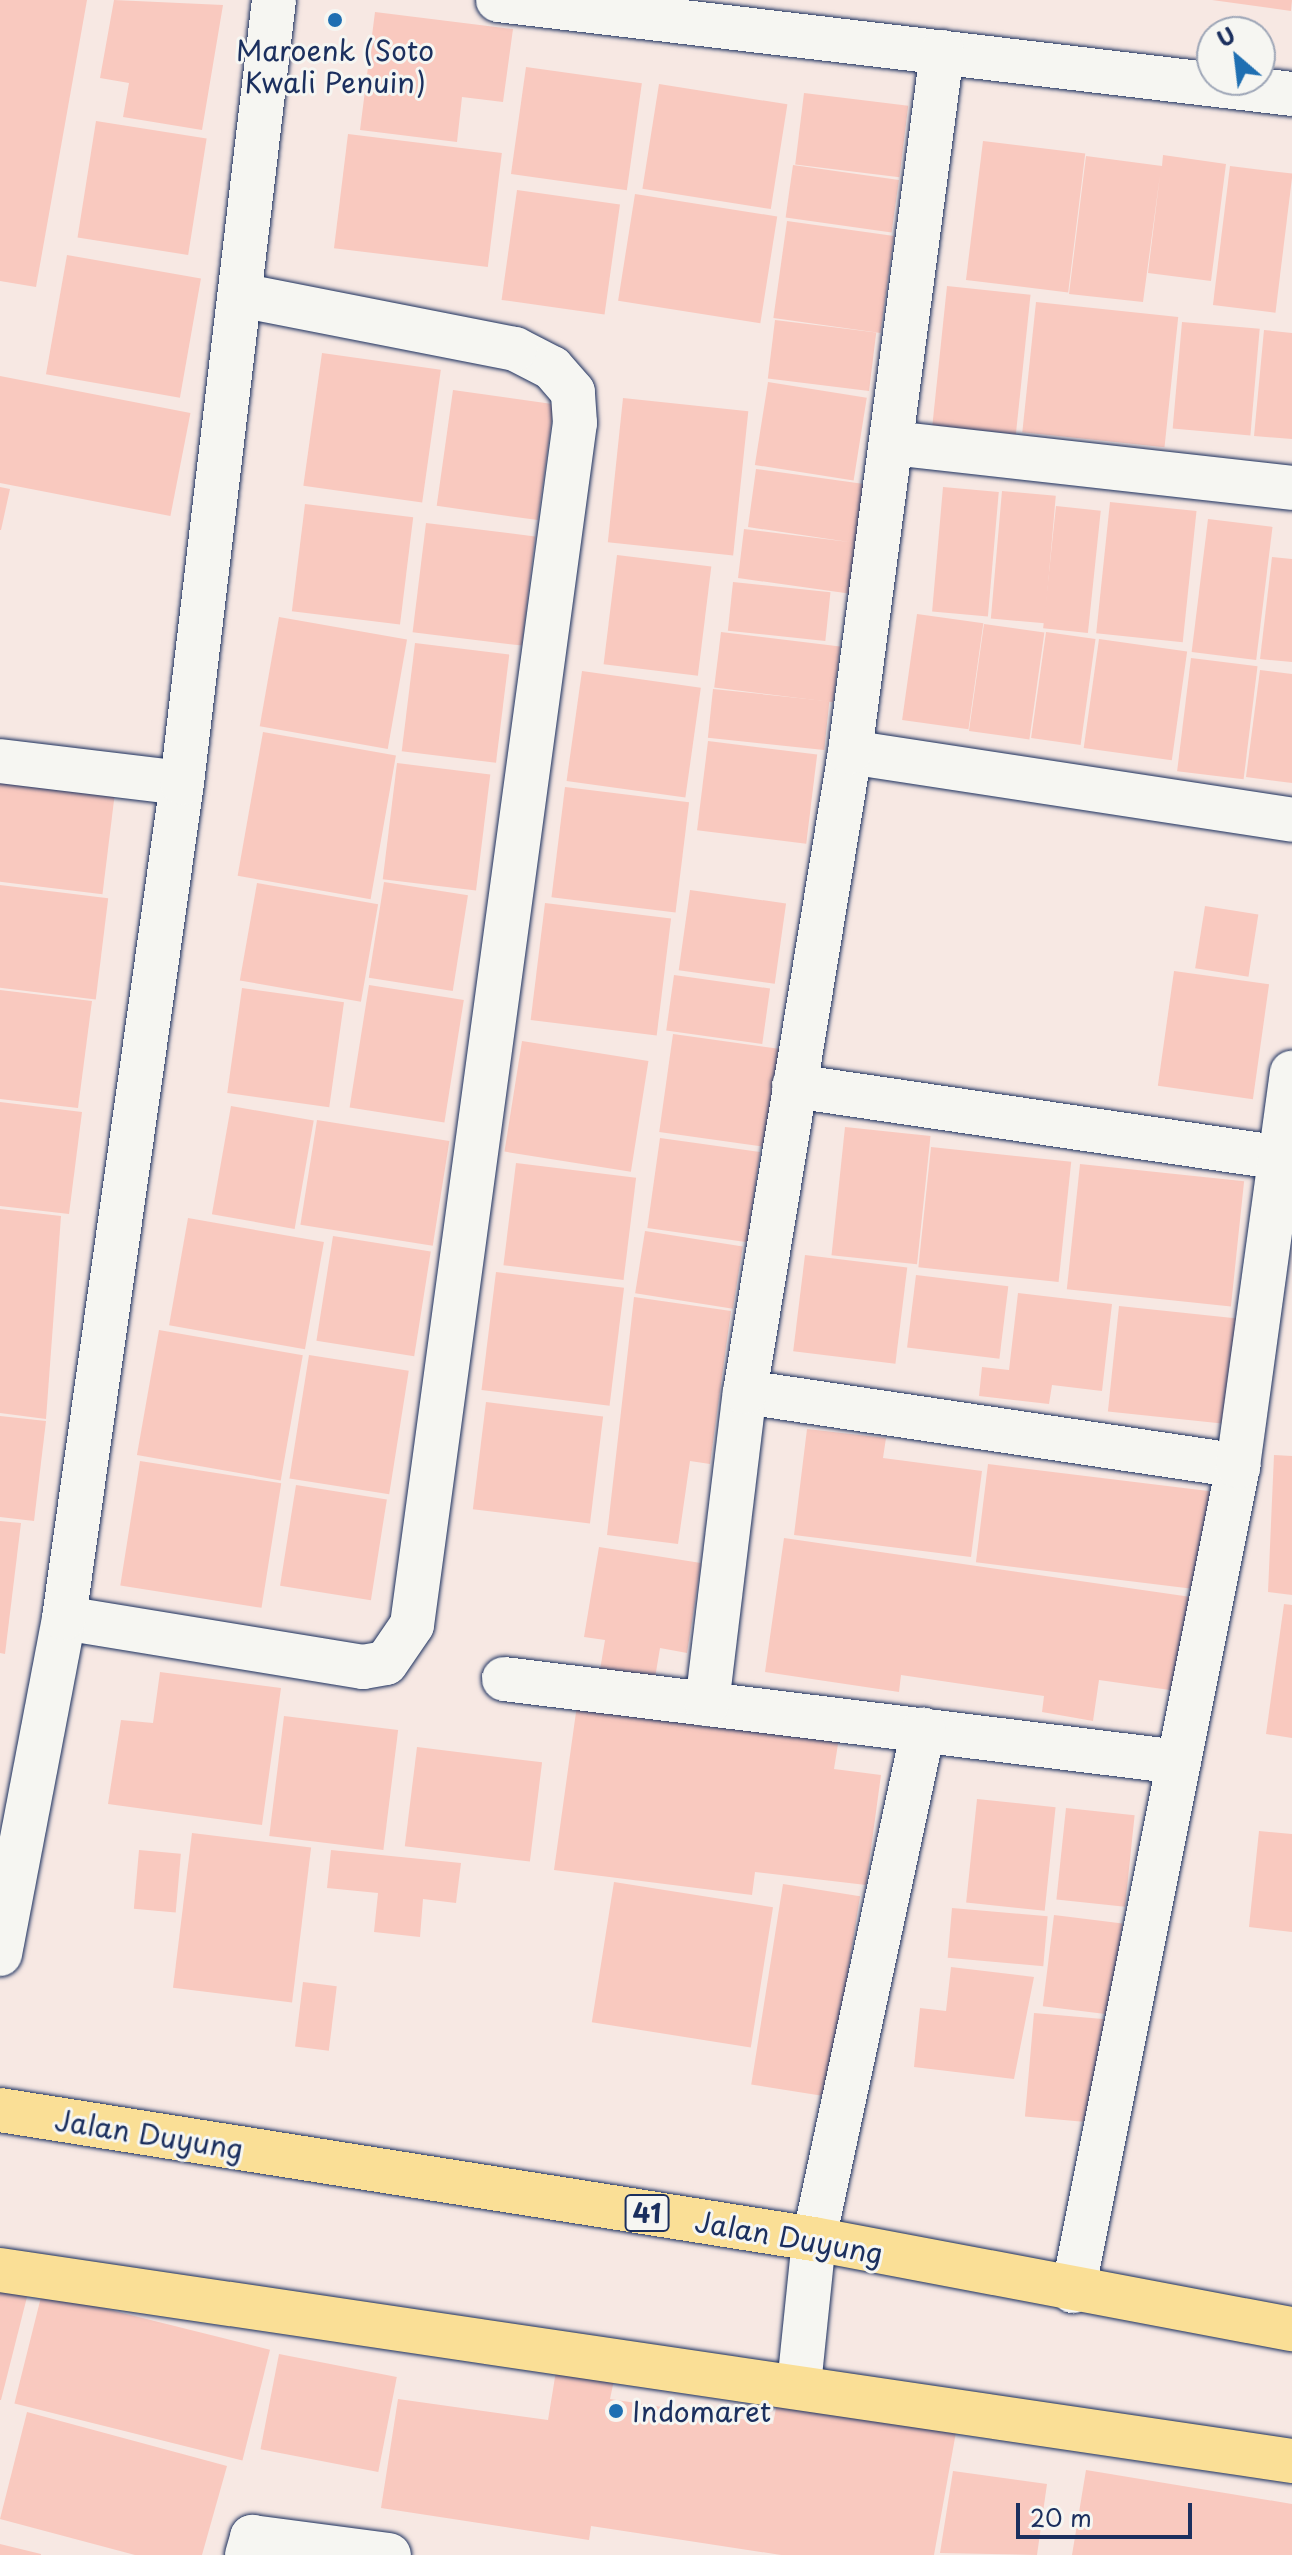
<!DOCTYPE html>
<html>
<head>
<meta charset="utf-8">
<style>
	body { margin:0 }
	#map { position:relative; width:1292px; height:2555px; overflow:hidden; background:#f7e8e3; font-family:"Playpen Sans",sans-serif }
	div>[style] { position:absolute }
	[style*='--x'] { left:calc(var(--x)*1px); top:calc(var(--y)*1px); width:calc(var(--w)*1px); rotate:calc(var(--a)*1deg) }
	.building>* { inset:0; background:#f9c9bf; transform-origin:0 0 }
	.roads { filter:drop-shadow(0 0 2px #1b2f5e) drop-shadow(0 0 2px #1b2f5e) }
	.minor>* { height:44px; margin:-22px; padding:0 22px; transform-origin:22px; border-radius:22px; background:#f6f6f2 }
	.trunk>* { height:44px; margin:-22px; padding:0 22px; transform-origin:22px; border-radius:22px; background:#fadf96 }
	.dots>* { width:22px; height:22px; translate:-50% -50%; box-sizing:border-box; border:4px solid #f6f6f2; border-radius:50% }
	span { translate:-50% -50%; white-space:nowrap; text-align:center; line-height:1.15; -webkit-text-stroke:6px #f6f6f2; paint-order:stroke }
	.shield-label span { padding:2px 6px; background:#f6f6f2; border:2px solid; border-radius:6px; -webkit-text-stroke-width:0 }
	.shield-label { font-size:26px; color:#1b2f5e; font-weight:700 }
	.poi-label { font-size:28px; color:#1b2f5e }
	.left { translate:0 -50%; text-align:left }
	.street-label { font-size:28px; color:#1b2f5e }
	.north { position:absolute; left:1196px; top:16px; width:80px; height:80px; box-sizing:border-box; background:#f6f6f2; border:2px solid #9ea6b7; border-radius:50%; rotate:332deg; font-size:22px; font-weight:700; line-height:32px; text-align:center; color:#1b2f5e }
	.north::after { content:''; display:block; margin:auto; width:28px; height:36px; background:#1f6fb2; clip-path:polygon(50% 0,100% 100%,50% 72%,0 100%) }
	.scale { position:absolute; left:1016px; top:2503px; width:176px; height:36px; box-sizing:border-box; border:4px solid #1b2f5e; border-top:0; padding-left:10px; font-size:24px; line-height:28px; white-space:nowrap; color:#1b2f5e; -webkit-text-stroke:6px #f6f6f2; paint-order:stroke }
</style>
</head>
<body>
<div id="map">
	<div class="building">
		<i style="clip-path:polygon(0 0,87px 0,36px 287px,0 281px)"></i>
		<i style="clip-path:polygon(114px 0,223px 5px,202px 130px,123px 117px,129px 83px,100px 78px)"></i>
		<i style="clip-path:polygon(1212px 0,1292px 0,1291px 11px)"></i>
		<i style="clip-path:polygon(375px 12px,513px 29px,503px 102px,462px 97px,457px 142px,360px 130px)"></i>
		<i style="left:526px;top:67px;width:117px;height:108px;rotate:8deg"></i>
		<i style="left:659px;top:84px;width:130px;height:106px;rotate:9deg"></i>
		<i style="left:804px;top:93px;width:105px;height:72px;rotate:7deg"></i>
		<i style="left:96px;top:121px;width:112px;height:118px;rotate:9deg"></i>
		<i style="left:348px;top:134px;width:155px;height:115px;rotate:7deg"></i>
		<i style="left:983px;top:141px;width:103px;height:140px;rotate:7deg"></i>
		<i style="clip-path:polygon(1163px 155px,1226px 164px,1211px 281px,1148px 273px,1160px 175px,1143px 302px,1069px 294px,1086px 156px,1162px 166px)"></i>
		<i style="left:793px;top:165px;width:107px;height:53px;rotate:8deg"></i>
		<i style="left:1230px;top:166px;width:63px;height:140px;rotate:7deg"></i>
		<i style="left:517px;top:190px;width:104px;height:111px;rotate:8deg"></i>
		<i style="left:635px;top:194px;width:144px;height:108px;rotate:9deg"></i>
		<i style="left:787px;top:221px;width:108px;height:98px;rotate:8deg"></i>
		<i style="left:67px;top:255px;width:136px;height:121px;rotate:10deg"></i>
		<i style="left:947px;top:286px;width:84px;height:140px;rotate:6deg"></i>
		<i style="left:1036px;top:302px;width:143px;height:131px;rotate:6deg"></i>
		<i style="left:775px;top:320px;width:102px;height:59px;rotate:7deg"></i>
		<i style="left:1182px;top:322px;width:78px;height:107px;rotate:5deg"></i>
		<i style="clip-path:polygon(1264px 330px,1292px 333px,1292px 439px,1254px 436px)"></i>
		<i style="left:322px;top:353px;width:120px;height:134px;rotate:8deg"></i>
		<i style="left:0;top:376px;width:194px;height:105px;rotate:11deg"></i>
		<i style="left:768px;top:382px;width:100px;height:84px;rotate:9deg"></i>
		<i style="left:453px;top:390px;width:102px;height:117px;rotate:8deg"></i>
		<i style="left:623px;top:398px;width:126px;height:145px;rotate:6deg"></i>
		<i style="clip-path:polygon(756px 469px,864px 484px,852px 594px,738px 578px,744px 529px,849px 542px,748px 527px)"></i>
		<i style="clip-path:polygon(0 487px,10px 489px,1px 530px,0 530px)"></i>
		<i style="left:943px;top:487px;width:56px;height:125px;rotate:5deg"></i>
		<i style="left:1002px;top:491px;width:54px;height:128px;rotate:5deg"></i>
		<i style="left:1110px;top:502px;width:87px;height:132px;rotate:6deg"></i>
		<i style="left:305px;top:504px;width:109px;height:108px;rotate:7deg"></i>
		<i style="left:1056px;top:506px;width:45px;height:123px;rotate:6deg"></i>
		<i style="left:1208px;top:519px;width:65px;height:134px;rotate:7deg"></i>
		<i style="left:426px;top:523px;width:110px;height:110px;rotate:7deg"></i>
		<i style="left:617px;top:555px;width:95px;height:110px;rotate:7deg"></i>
		<i style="clip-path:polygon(1272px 557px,1292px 559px,1292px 662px,1260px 659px)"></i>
		<i style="left:733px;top:582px;width:98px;height:49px;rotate:6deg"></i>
		<i style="left:917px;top:614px;width:67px;height:107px;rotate:8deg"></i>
		<i style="left:279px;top:617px;width:130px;height:111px;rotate:10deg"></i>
		<i style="left:984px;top:624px;width:61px;height:108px;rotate:8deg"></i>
		<i style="left:721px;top:632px;width:120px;height:56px;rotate:7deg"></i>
		<i style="left:1046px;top:632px;width:50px;height:107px;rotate:8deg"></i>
		<i style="left:1099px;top:639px;width:89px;height:110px;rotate:8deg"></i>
		<i style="left:415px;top:643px;width:95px;height:109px;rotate:7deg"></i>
		<i style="left:1191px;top:658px;width:67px;height:114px;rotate:7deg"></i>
		<i style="clip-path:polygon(1260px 670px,1292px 674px,1292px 783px,1246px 777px)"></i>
		<i style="left:582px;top:671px;width:120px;height:111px;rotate:8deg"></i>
		<i style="left:713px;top:689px;width:117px;height:49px;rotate:6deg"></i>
		<i style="left:263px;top:732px;width:135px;height:146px;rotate:10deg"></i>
		<i style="left:708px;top:741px;width:110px;height:90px;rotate:7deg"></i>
		<i style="left:397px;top:763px;width:94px;height:117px;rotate:7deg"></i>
		<i style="left:0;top:777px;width:116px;height:104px;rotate:7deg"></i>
		<i style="left:565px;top:787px;width:125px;height:111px;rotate:7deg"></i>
		<i style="left:384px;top:882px;width:85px;height:97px;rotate:9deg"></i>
		<i style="left:257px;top:883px;width:123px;height:99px;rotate:10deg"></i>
		<i style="left:0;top:885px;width:109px;height:102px;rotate:7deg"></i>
		<i style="left:690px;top:890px;width:97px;height:81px;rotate:8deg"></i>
		<i style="left:545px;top:903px;width:127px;height:118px;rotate:7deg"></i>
		<i style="left:1205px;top:906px;width:54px;height:63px;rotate:9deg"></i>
		<i style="left:1174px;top:971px;width:96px;height:116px;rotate:8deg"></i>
		<i style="left:674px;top:975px;width:97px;height:56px;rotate:8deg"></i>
		<i style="left:369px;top:985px;width:96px;height:124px;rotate:9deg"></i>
		<i style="left:242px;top:988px;width:103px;height:106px;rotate:8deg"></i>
		<i style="clip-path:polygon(0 990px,92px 1001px,78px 1108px,0 1099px)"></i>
		<i style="left:673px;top:1034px;width:112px;height:99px;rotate:8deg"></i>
		<i style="left:522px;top:1041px;width:128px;height:112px;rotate:9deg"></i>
		<i style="clip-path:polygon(0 1102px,82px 1112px,69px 1214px,0 1206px)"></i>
		<i style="left:231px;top:1106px;width:84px;height:110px;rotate:10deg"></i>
		<i style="left:317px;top:1120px;width:134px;height:106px;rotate:9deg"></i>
		<i style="left:845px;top:1127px;width:86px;height:129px;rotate:6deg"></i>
		<i style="left:660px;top:1138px;width:101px;height:91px;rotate:8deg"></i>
		<i style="left:931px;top:1147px;width:141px;height:121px;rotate:6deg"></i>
		<i style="left:516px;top:1163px;width:121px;height:103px;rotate:7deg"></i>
		<i style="left:1080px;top:1164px;width:165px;height:126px;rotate:6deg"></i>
		<i style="clip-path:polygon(0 1209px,61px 1216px,46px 1419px,0 1413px)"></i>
		<i style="left:188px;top:1218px;width:138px;height:109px;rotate:10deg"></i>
		<i style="left:645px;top:1231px;width:99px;height:63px;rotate:9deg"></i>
		<i style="left:333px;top:1236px;width:99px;height:106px;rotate:9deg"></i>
		<i style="left:805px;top:1255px;width:103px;height:97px;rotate:7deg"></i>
		<i style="left:496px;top:1272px;width:129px;height:119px;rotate:7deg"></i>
		<i style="left:916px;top:1275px;width:93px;height:73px;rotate:7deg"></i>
		<i style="clip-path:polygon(1018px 1293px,1112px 1304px,1102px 1391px,1052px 1385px,1049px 1404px,979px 1396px,982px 1367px,1009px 1370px)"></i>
		<i style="clip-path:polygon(634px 1297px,731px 1311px,710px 1464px,690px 1461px,678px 1544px,607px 1535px)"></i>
		<i style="left:1119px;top:1306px;width:124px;height:106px;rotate:6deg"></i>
		<i style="left:159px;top:1330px;width:146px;height:127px;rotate:10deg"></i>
		<i style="left:309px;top:1355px;width:101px;height:125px;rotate:9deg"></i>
		<i style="left:486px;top:1402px;width:118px;height:108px;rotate:7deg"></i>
		<i style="clip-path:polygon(0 1416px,46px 1421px,34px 1521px,0 1517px)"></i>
		<i style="clip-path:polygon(807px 1429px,886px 1438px,883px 1458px,982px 1471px,971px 1557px,794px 1535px)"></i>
		<i style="clip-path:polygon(1274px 1455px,1292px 1456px,1292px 1595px,1268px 1592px)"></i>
		<i style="left:140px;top:1461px;width:143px;height:126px;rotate:9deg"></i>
		<i style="left:988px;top:1464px;width:226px;height:99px;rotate:7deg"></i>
		<i style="left:296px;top:1485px;width:92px;height:102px;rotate:9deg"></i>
		<i style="clip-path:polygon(0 1521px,21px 1523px,5px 1654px,0 1653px)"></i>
		<i style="clip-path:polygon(784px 1538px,1191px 1597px,1177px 1691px,1099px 1680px,1093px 1721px,1042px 1712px,1044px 1696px,901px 1675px,899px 1692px,765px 1672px)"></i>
		<i style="clip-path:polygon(599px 1547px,701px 1563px,687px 1653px,660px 1648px,655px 1678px,600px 1670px,605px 1640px,584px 1637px)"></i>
		<i style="clip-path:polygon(1284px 1604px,1292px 1605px,1292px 1738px,1266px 1734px)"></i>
		<i style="clip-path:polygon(160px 1672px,281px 1688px,262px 1825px,108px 1804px,121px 1720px,153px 1723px)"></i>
		<i style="clip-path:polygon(577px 1705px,839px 1738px,834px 1769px,881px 1775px,866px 1885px,755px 1872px,752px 1895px,554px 1870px)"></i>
		<i style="left:284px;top:1716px;width:115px;height:121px;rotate:7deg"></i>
		<i style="left:417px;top:1747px;width:126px;height:100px;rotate:7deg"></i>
		<i style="left:977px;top:1799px;width:79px;height:104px;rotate:6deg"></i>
		<i style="left:1066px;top:1808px;width:69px;height:92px;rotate:6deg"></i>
		<i style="clip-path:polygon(1259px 1831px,1292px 1834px,1292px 1932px,1249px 1927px)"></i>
		<i style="left:192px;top:1833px;width:120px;height:156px;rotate:7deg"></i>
		<i style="left:139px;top:1850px;width:42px;height:59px;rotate:5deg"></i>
		<i style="clip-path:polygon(331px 1850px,461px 1863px,456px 1903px,423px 1899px,420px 1937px,374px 1932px,378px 1893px,327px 1888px)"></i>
		<i style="left:614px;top:1882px;width:161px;height:142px;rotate:9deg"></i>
		<i style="left:783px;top:1884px;width:78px;height:203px;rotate:9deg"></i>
		<i style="left:952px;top:1908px;width:96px;height:50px;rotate:5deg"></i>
		<i style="left:1054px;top:1915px;width:69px;height:92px;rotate:7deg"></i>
		<i style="clip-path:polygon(951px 1967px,1034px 1977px,1014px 2079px,914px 2067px,920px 2008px,946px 2011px)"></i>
		<i style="left:303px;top:1982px;width:34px;height:65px;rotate:7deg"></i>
		<i style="left:1034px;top:2013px;width:72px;height:104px;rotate:5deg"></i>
		<i style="clip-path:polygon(0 2287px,28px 2293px,1px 2400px,0 2400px)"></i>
		<i style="left:42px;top:2293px;width:235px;height:114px;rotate:14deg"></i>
		<i style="left:279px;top:2354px;width:120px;height:97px;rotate:11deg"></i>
		<i style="clip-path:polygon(556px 2371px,614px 2380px,610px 2399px,773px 2424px,777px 2403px,956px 2432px,934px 2555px,781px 2555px,591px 2526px,589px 2540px,381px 2508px,398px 2399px,548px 2420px)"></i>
		<i style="clip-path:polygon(27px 2412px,227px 2466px,202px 2555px,135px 2555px,0 2519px)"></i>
		<i style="clip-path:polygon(1086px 2470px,1292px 2504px,1292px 2555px,1072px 2555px)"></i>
		<i style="clip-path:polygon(953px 2471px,1047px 2484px,1037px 2555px,940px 2553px)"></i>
		<i style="clip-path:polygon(0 2544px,41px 2554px,41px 2555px,0 2555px)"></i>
	</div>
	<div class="roads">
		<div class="minor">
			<i style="--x:498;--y:0;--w:800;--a:6.75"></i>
			<i style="--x:893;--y:443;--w:402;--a:6.4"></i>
			<i style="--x:850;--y:752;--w:447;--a:8.7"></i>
			<i style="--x:0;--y:761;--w:183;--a:6.9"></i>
			<i style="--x:794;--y:1086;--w:491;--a:8.4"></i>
			<i style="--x:745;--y:1392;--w:499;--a:8.5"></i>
			<i style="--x:64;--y:1618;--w:303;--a:9.3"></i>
			<i style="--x:363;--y:1667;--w:23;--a:-10"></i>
			<i style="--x:386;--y:1663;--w:46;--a:-55.6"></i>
			<i style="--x:412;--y:1625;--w:1213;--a:-82.28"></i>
			<i style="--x:575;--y:423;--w:31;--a:-94"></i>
			<i style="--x:573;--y:392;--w:32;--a:-131"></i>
			<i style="--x:552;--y:368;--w:42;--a:-152.8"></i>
			<i style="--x:515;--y:349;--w:276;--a:-168.9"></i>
			<i style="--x:504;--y:1679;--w:680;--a:7.01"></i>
			<i style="--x:707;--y:1704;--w:314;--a:-83.1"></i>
			<i style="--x:745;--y:1392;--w:649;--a:-80.68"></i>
			<i style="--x:850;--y:752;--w:706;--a:-82.51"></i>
			<i style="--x:0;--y:1954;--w:342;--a:-79.2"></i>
			<i style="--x:64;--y:1618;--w:843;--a:-81.96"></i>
			<i style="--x:182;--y:783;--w:788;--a:-83.3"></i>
			<i style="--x:1073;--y:2291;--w:841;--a:-78.69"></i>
			<i style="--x:1238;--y:1466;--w:397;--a:-82.2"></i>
			<i style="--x:799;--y:2385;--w:147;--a:-84.1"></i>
			<i style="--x:814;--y:2239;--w:521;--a:-77.91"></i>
			<i style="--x:247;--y:2555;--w:19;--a:-74"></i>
			<i style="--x:252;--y:2537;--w:138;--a:7.5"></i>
		</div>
		<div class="trunk">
			<i style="--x:0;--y:2110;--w:824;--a:9.01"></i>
			<i style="--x:814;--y:2239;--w:486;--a:10.7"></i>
			<i style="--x:0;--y:2270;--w:1306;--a:8.41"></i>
		</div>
	</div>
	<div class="dots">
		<i style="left:335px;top:20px;background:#1f6fb2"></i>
		<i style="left:616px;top:2411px;background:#1f6fb2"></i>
	</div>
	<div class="shield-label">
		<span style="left:647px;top:2213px">41</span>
	</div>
	<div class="poi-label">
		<span style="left:335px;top:66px">Maroenk (Soto<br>Kwali Penuin)</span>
		<span class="left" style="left:632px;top:2411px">Indomaret</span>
	</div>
	<div class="street-label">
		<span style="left:149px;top:2134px;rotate:9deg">Jalan Duyung</span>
		<span style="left:789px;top:2237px;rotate:10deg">Jalan Duyung</span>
	</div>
	<div class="north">U</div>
	<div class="scale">20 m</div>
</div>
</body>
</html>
